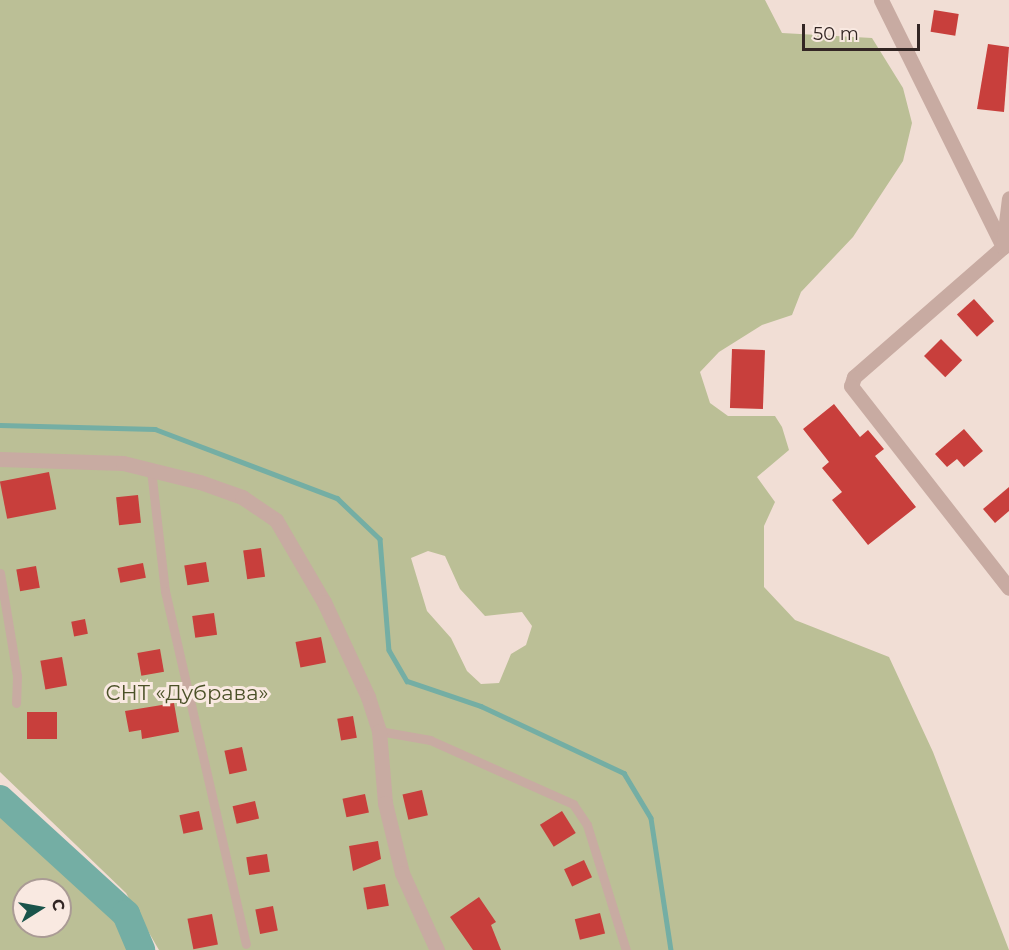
<!DOCTYPE html>
<html>
<head>
<meta charset="utf-8">
<style>
	body { margin:0 }
	#map { position:relative; width:1009px; height:950px; overflow:hidden; background:#f1ded5; font-family:Montserrat,sans-serif }
	div>[style] { position:absolute }
	[style*='--x'] { left:calc(var(--x)*1px); top:calc(var(--y)*1px); width:calc(var(--w)*1px); rotate:calc(var(--a)*1deg) }
	.green>* { inset:0; background:#bbbf96 }
	.stream>* { height:4.5px; margin:-2.25px; padding:0 2.25px; transform-origin:2.25px; border-radius:2.25px; background:#74aea4 }
	.river>* { height:28px; margin:-14px; padding:0 14px; transform-origin:14px; border-radius:14px; background:#74aea4 }
	.building>* { inset:0; background:#c83f3c; transform-origin:0 0 }
	.lane>* { height:9px; margin:-4.5px; padding:0 4.5px; transform-origin:4.5px; border-radius:4.5px; background:#c8aba2 }
	.street>* { height:15px; margin:-7.5px; padding:0 7.5px; transform-origin:7.5px; border-radius:7.5px; background:#c8aba2 }
	span { translate:-50% -50%; white-space:nowrap; text-align:center; line-height:1.15; -webkit-text-stroke:6px #f9e9e1; paint-order:stroke }
	.park-label { font-size:21px; color:#4b5128 }
	.north { position:absolute; left:12px; top:878px; width:60px; height:60px; box-sizing:border-box; background:#f9e9e1; border:2px solid #aa9b95; border-radius:50%; rotate:79deg; font-size:16px; font-weight:700; line-height:24px; text-align:center; color:#332624 }
	.north::after { content:''; display:block; margin:auto; width:21px; height:27px; background:#1a544b; clip-path:polygon(50% 0,100% 100%,50% 72%,0 100%) }
	.scale { position:absolute; left:802px; top:24px; width:118px; height:27px; box-sizing:border-box; border:3px solid #332624; border-top:0; padding-left:8px; font-size:18px; line-height:21px; white-space:nowrap; color:#332624; -webkit-text-stroke:4px #f9e9e1; paint-order:stroke }
</style>
</head>
<body>
<div id="map">
	<div class="green">
		<i style="clip-path:polygon(evenodd,0 0,765px 0,782px 33px,872px 38px,903px 88px,912px 123px,903px 161px,853px 237px,801px 292px,792px 315px,762px 325px,719px 352px,700px 372px,710px 403px,728px 416px,775px 416px,782px 427px,789px 450px,757px 477px,775px 502px,764px 526px,764px 587px,795px 620px,889px 657px,933px 752px,1009px 950px,159px 950px,126px 893px,0 772px,0 0,428px 551px,445px 556px,460px 589px,485px 616px,522px 612px,532px 626px,526px 645px,511px 654px,499px 683px,481px 684px,467px 671px,451px 638px,427px 611px,411px 558px,428px 551px)"></i>
		<i style="clip-path:polygon(evenodd,0 811px,99px 897px,133px 950px,0 950px,0 811px,24px 890px,60px 890px,60px 926px,24px 926px,24px 890px)"></i>
	</div>
	<div class="stream">
		<i style="--x:0;--y:425;--w:155;--a:1.5"></i>
		<i style="--x:155;--y:429;--w:195;--a:20.8"></i>
		<i style="--x:337;--y:498;--w:59;--a:43.6"></i>
		<i style="--x:380;--y:539;--w:111;--a:85.4"></i>
		<i style="--x:389;--y:650;--w:36;--a:60"></i>
		<i style="--x:407;--y:681;--w:78;--a:18.7"></i>
		<i style="--x:481;--y:706;--w:158;--a:25.1"></i>
		<i style="--x:624;--y:773;--w:52;--a:59"></i>
		<i style="--x:651;--y:818;--w:134;--a:81.4"></i>
	</div>
	<div class="river">
		<i style="--x:0;--y:799;--w:171;--a:42.4"></i>
		<i style="--x:126;--y:914;--w:39;--a:67"></i>
	</div>
	<div class="building">
		<i style="left:934px;top:10px;width:25px;height:22px;rotate:9deg"></i>
		<i style="clip-path:polygon(988px 44px,1009px 47px,1004px 112px,977px 109px)"></i>
		<i style="left:974px;top:299px;width:30px;height:23px;rotate:48deg"></i>
		<i style="left:941px;top:339px;width:30px;height:24px;rotate:45deg"></i>
		<i style="left:732px;top:349px;width:33px;height:59px;rotate:2deg"></i>
		<i style="clip-path:polygon(834px 404px,860px 437px,868px 430px,884px 449px,875px 456px,916px 507px,868px 545px,832px 500px,842px 492px,822px 468px,829px 462px,803px 429px)"></i>
		<i style="clip-path:polygon(964px 429px,983px 451px,964px 467px,957px 459px,947px 467px,935px 454px)"></i>
		<i style="left:49px;top:472px;width:38px;height:50px;rotate:79deg"></i>
		<i style="clip-path:polygon(1009px 487px,1009px 511px,995px 523px,983px 509px)"></i>
		<i style="left:138px;top:495px;width:28px;height:22px;rotate:84deg"></i>
		<i style="left:261px;top:548px;width:29px;height:18px;rotate:82deg"></i>
		<i style="left:206px;top:562px;width:20px;height:22px;rotate:81deg"></i>
		<i style="left:143px;top:563px;width:15px;height:26px;rotate:79deg"></i>
		<i style="left:36px;top:566px;width:22px;height:20px;rotate:80deg"></i>
		<i style="left:214px;top:613px;width:22px;height:22px;rotate:82deg"></i>
		<i style="left:85px;top:619px;width:15px;height:14px;rotate:79deg"></i>
		<i style="left:321px;top:637px;width:26px;height:26px;rotate:79deg"></i>
		<i style="left:160px;top:649px;width:23px;height:23px;rotate:80deg"></i>
		<i style="left:62px;top:657px;width:29px;height:22px;rotate:80deg"></i>
		<i style="clip-path:polygon(174px 703px,179px 732px,142px 739px,141px 730px,129px 732px,125px 711px)"></i>
		<i style="left:57px;top:712px;width:27px;height:30px;rotate:90deg"></i>
		<i style="left:353px;top:716px;width:22px;height:16px;rotate:80deg"></i>
		<i style="left:242px;top:747px;width:24px;height:18px;rotate:78deg"></i>
		<i style="left:422px;top:790px;width:26px;height:20px;rotate:77deg"></i>
		<i style="left:365px;top:794px;width:19px;height:23px;rotate:78deg"></i>
		<i style="left:255px;top:801px;width:18px;height:23px;rotate:77deg"></i>
		<i style="left:199px;top:811px;width:19px;height:20px;rotate:78deg"></i>
		<i style="left:562px;top:811px;width:26px;height:26px;rotate:58deg"></i>
		<i style="clip-path:polygon(378px 841px,381px 859px,353px 871px,349px 846px)"></i>
		<i style="left:267px;top:854px;width:18px;height:21px;rotate:81deg"></i>
		<i style="left:584px;top:860px;width:19px;height:22px;rotate:65deg"></i>
		<i style="left:385px;top:884px;width:22px;height:22px;rotate:80deg"></i>
		<i style="clip-path:polygon(479px 897px,496px 922px,491px 925px,501px 950px,473px 950px,450px 917px)"></i>
		<i style="left:273px;top:906px;width:25px;height:18px;rotate:79deg"></i>
		<i style="left:600px;top:913px;width:21px;height:26px;rotate:76deg"></i>
		<i style="left:212px;top:914px;width:31px;height:25px;rotate:79deg"></i>
	</div>
	<div class="lane">
		<i style="--x:151;--y:470;--w:122;--a:83.4"></i>
		<i style="--x:165;--y:591;--w:362;--a:77.1"></i>
		<i style="--x:0;--y:573;--w:104;--a:80.6"></i>
		<i style="--x:17;--y:676;--w:27;--a:92"></i>
		<i style="--x:379;--y:731;--w:52;--a:10"></i>
		<i style="--x:430;--y:740;--w:157;--a:24.1"></i>
		<i style="--x:573;--y:804;--w:25;--a:56"></i>
		<i style="--x:587;--y:825;--w:131;--a:72.7"></i>
	</div>
	<div class="street">
		<i style="--x:881;--y:0;--w:275;--a:63.7"></i>
		<i style="--x:1003;--y:247;--w:198;--a:138.9"></i>
		<i style="--x:854;--y:377;--w:9;--a:108"></i>
		<i style="--x:851;--y:386;--w:256;--a:52"></i>
		<i style="--x:1003;--y:247;--w:49;--a:-83"></i>
		<i style="--x:0;--y:459;--w:123;--a:1.9"></i>
		<i style="--x:123;--y:463;--w:79;--a:13.9"></i>
		<i style="--x:200;--y:482;--w:45;--a:19.7"></i>
		<i style="--x:242;--y:497;--w:41;--a:34.1"></i>
		<i style="--x:276;--y:520;--w:95;--a:59.7"></i>
		<i style="--x:324;--y:602;--w:105;--a:65.1"></i>
		<i style="--x:368;--y:697;--w:36;--a:72"></i>
		<i style="--x:379;--y:731;--w:72;--a:85.2"></i>
		<i style="--x:385;--y:803;--w:72;--a:76.3"></i>
		<i style="--x:402;--y:873;--w:85;--a:65.6"></i>
	</div>
	<div class="park-label">
		<span style="left:187px;top:693px">СНТ «Дубрава»</span>
	</div>
	<div class="north">С</div>
	<div class="scale">50 m</div>
</div>
</body>
</html>
